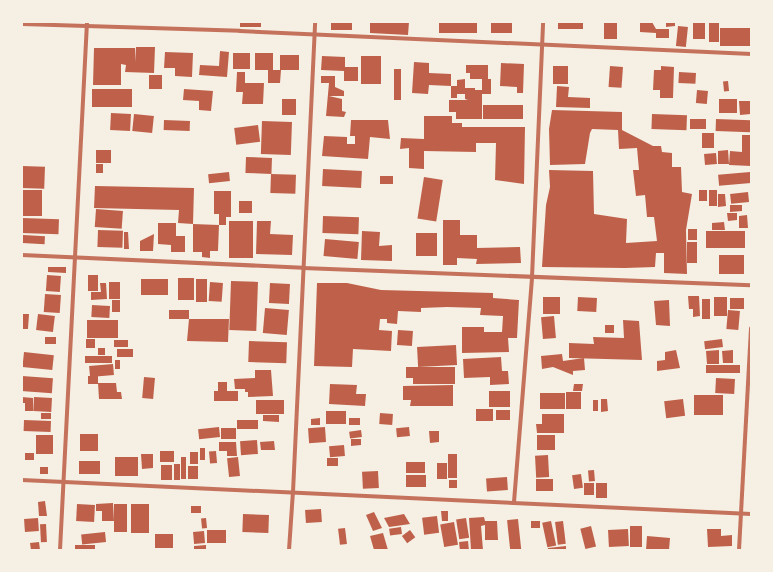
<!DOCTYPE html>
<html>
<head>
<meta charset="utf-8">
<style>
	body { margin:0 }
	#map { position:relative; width:773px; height:572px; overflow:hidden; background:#f6efe4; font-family:"Varela Round",sans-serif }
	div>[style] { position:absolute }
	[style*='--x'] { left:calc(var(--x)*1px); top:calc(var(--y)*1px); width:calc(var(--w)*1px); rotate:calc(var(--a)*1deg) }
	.building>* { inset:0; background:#bf614a; transform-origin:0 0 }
	.minor>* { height:4px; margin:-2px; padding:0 2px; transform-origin:2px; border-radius:2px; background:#c5725c }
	span { translate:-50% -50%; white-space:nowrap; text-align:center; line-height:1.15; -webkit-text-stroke:3.5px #f6efe4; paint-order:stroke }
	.frame { position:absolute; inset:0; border:23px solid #f6efe4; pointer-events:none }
</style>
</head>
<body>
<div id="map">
	<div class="building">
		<i style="left:240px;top:22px;width:21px;height:5px"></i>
		<i style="left:331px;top:22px;width:21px;height:8px"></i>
		<i style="clip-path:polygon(370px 22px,409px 22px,408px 35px,370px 33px)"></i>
		<i style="left:439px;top:22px;width:38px;height:11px"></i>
		<i style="left:491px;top:22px;width:21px;height:11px"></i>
		<i style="left:558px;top:22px;width:25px;height:7px"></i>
		<i style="left:604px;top:22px;width:13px;height:17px"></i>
		<i style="clip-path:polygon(640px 22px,652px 22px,656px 29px,669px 29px,669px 38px,656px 38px,656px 33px,640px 32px)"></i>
		<i style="clip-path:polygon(666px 22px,675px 22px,675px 26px,666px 27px)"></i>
		<i style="left:693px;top:22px;width:12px;height:17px"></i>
		<i style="left:709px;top:22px;width:10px;height:20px"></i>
		<i style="left:678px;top:26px;width:10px;height:20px;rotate:6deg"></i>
		<i style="left:720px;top:28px;width:30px;height:18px"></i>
		<i style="clip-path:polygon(136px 47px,155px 47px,154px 73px,125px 72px,126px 65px,121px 64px,121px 85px,93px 85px,94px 48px,135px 48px,135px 62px)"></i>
		<i style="clip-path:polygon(220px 51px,229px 52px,227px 77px,199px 75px,200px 65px,219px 66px)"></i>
		<i style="clip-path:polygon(165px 52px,193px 53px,192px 77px,175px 76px,175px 68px,164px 68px)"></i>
		<i style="left:233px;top:53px;width:17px;height:16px"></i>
		<i style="clip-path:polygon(255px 53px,273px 53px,273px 70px,281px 70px,280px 83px,268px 83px,268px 70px,255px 70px)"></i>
		<i style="left:280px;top:55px;width:19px;height:15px"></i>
		<i style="clip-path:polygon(322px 56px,345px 57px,345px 67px,358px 67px,358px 81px,344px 81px,344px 71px,321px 70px)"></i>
		<i style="left:361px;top:56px;width:20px;height:28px"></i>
		<i style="clip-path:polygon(414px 62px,429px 63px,429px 73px,451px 74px,451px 86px,429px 85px,428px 94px,412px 93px)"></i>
		<i style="clip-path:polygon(501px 63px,524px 64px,523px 93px,517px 93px,517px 87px,500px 86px)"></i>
		<i style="clip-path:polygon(466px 65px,488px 65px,488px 79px,491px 79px,491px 94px,482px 94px,482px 119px,456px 119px,456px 112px,449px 112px,449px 100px,468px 100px,465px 99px,465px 94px,457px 94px,457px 98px,451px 98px,451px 86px,457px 86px,457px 80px,465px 79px,465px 88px,475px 88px,475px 90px,482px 90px,482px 79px,470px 79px,470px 73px,466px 73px)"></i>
		<i style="left:553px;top:66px;width:15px;height:18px"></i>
		<i style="left:610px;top:66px;width:13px;height:21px;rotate:4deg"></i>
		<i style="clip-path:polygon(661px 66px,674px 67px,673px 98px,660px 98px,660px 90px,653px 90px,654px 70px,661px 70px)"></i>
		<i style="left:394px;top:69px;width:7px;height:31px"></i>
		<i style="clip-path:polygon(237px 72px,245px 72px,245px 83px,264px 83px,263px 104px,242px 104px,243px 92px,236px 92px)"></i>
		<i style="left:679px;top:72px;width:17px;height:11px;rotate:3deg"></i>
		<i style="left:149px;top:75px;width:13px;height:14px"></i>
		<i style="clip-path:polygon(321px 76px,335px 76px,335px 87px,344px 91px,344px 96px,329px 96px,342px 99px,342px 111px,346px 112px,344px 117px,326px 116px,329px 83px,321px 83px)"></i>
		<i style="left:728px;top:81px;width:10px;height:5px;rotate:84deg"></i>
		<i style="clip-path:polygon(557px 86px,569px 87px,568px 97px,590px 98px,590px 108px,556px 107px)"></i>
		<i style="left:92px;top:89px;width:40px;height:18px"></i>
		<i style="clip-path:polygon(184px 89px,213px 91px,211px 111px,199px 110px,199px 101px,183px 100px)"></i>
		<i style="left:697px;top:90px;width:11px;height:13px;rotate:5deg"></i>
		<i style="left:282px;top:99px;width:14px;height:16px"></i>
		<i style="left:719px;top:99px;width:18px;height:14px"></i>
		<i style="clip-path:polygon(739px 101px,751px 101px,751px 114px,740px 115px)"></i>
		<i style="left:483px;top:105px;width:40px;height:14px"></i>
		<i style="clip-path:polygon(552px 110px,622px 112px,622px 130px,653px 146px,661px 146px,662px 152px,672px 153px,672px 167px,681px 167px,682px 192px,692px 194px,686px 230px,687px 274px,664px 273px,664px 253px,656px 253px,655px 267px,625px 268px,542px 267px,546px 205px,550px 187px,549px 170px,593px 171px,594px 214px,627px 219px,626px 243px,657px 241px,654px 217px,647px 217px,645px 195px,636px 196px,633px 170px,639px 170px,637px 148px,619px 149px,618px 130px,592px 129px,590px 133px,585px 164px,550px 165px,549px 129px)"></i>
		<i style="left:111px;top:113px;width:20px;height:17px;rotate:3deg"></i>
		<i style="left:134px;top:114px;width:20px;height:17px;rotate:6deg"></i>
		<i style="left:652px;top:114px;width:35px;height:15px;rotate:2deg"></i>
		<i style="clip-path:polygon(424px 116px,452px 116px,452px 123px,462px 123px,462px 127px,525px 127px,524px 184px,495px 180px,496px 143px,476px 143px,476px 152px,424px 151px,424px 169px,409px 168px,409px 148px,400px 149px,401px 138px,424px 139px)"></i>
		<i style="left:690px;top:119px;width:16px;height:10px"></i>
		<i style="left:716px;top:119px;width:35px;height:12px;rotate:2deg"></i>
		<i style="left:164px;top:120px;width:26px;height:10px;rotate:2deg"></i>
		<i style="clip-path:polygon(351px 120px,388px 120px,390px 139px,370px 137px,368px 159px,322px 156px,324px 136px,347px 137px,347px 144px,355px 144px,355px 136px,350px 136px)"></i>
		<i style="left:262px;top:121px;width:30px;height:33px;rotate:2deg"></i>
		<i style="left:258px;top:125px;width:17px;height:24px;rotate:83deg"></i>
		<i style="left:702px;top:133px;width:12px;height:15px"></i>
		<i style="clip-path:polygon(742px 135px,751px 135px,751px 166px,729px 165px,730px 151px,742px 152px)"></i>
		<i style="left:96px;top:150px;width:15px;height:13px"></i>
		<i style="clip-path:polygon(728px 150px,729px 164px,718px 164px,718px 151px)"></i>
		<i style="left:716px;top:153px;width:11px;height:12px;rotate:85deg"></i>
		<i style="left:246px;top:157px;width:26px;height:16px;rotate:2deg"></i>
		<i style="left:96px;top:164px;width:7px;height:9px"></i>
		<i style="left:22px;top:166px;width:23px;height:22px;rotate:2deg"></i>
		<i style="left:323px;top:169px;width:39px;height:17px;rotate:3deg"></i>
		<i style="left:229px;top:172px;width:9px;height:21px;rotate:84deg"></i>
		<i style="left:750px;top:172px;width:11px;height:32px;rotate:85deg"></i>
		<i style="left:271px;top:174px;width:25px;height:19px;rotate:2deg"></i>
		<i style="left:380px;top:176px;width:13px;height:8px"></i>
		<i style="left:424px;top:177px;width:19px;height:42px;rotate:9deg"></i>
		<i style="clip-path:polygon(95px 186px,194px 188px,193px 224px,178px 223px,179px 210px,94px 208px)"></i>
		<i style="left:22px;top:190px;width:20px;height:26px"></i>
		<i style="left:699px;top:190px;width:8px;height:11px"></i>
		<i style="left:709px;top:190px;width:8px;height:16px"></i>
		<i style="clip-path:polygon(214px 191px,231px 191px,231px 217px,226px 217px,226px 225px,219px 225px,219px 214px,214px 214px)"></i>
		<i style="left:748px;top:192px;width:10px;height:18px;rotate:84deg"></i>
		<i style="clip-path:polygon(718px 194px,725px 194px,726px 206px,718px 207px)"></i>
		<i style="left:239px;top:201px;width:13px;height:12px"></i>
		<i style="clip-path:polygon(730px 205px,742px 205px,742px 211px,730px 212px)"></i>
		<i style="left:96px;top:209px;width:27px;height:18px;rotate:4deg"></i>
		<i style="clip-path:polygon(727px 213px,737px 213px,737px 220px,728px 221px)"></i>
		<i style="clip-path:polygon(747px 215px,748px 228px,739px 228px,739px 216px)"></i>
		<i style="left:323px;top:216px;width:36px;height:17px;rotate:2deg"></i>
		<i style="left:22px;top:218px;width:37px;height:15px;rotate:2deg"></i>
		<i style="clip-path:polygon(443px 220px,460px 220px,460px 235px,477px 235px,477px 248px,520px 247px,521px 263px,476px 264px,477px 259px,457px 258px,457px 265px,443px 265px)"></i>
		<i style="left:229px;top:221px;width:24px;height:37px"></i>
		<i style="clip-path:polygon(257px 221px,271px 221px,270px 234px,293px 235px,292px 255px,256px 254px)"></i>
		<i style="clip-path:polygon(724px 222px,725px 230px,712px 230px,712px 223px)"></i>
		<i style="clip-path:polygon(158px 223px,176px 223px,176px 236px,185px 236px,185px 252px,171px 252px,171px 245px,158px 244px)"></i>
		<i style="clip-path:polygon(193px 224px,219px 225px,218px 251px,210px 251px,210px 258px,202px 257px,202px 252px,193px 252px)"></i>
		<i style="left:688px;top:229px;width:9px;height:11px"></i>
		<i style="left:98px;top:230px;width:25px;height:17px;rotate:2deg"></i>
		<i style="clip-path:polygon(362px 231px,380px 232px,379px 246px,392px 245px,392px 261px,361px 260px)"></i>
		<i style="left:745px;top:231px;width:17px;height:39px;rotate:90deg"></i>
		<i style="clip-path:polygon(124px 232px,128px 232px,129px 249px,124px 249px)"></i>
		<i style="left:416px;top:233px;width:21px;height:23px"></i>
		<i style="clip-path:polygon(154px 234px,153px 251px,140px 251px,140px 241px)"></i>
		<i style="left:23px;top:235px;width:22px;height:8px;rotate:3deg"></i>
		<i style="left:325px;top:239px;width:34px;height:17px;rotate:5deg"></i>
		<i style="left:687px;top:242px;width:10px;height:21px"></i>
		<i style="left:719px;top:255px;width:25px;height:19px"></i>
		<i style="clip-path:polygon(48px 267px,66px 267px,66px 273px,48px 272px)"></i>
		<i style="left:47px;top:275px;width:14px;height:16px;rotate:4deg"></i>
		<i style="left:98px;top:275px;width:16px;height:10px;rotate:90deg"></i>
		<i style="left:178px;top:278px;width:16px;height:22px"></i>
		<i style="left:141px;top:279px;width:27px;height:16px"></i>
		<i style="left:196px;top:279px;width:11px;height:23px"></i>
		<i style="left:231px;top:281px;width:27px;height:49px;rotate:2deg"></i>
		<i style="left:109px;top:282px;width:11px;height:17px"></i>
		<i style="left:210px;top:282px;width:13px;height:19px;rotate:4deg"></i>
		<i style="clip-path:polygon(100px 283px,106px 283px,107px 299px,91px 300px,91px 292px,101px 292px)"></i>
		<i style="left:270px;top:283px;width:20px;height:20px;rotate:3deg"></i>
		<i style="clip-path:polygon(317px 283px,347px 283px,381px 290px,493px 293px,493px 298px,519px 300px,517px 338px,508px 338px,509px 352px,462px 353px,462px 327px,484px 327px,484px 332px,502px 332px,503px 316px,480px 315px,481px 308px,447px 307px,421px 308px,421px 312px,398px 311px,397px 324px,387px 323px,387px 319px,380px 319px,379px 330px,392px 331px,391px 351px,353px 349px,352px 367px,314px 366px)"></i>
		<i style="left:45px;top:294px;width:16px;height:18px;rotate:4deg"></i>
		<i style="clip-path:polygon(688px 296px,699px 296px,700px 316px,693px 317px,693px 309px,689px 309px)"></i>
		<i style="left:543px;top:297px;width:17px;height:17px"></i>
		<i style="left:578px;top:297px;width:19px;height:14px;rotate:3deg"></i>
		<i style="left:714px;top:297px;width:13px;height:19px"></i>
		<i style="left:730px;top:298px;width:14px;height:11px"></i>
		<i style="left:702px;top:299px;width:8px;height:20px"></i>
		<i style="left:112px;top:300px;width:8px;height:12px"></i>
		<i style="clip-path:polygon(669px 300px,670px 326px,656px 325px,654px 301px)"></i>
		<i style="left:92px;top:305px;width:18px;height:12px;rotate:3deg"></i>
		<i style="left:265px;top:308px;width:24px;height:25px;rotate:5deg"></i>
		<i style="clip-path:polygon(169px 310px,189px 310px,189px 319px,229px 319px,228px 342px,187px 341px,189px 319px,169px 319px)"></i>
		<i style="left:728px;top:310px;width:12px;height:19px;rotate:5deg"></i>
		<i style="clip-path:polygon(22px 314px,29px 314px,28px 329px,22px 329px)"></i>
		<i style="left:38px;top:314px;width:17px;height:16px;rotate:7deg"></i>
		<i style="left:554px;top:316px;width:22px;height:13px;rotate:85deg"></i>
		<i style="left:87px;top:320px;width:31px;height:18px"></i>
		<i style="clip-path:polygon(623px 320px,639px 321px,642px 360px,569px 358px,569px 343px,594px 344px,593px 337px,624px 338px)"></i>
		<i style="left:605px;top:325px;width:9px;height:8px"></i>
		<i style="left:398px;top:330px;width:15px;height:15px;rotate:4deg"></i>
		<i style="left:45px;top:337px;width:11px;height:7px"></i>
		<i style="left:86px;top:339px;width:9px;height:9px"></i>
		<i style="left:722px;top:339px;width:8px;height:18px;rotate:83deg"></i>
		<i style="left:114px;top:340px;width:14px;height:7px"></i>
		<i style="left:249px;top:341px;width:38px;height:21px;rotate:2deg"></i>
		<i style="left:456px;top:345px;width:20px;height:39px;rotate:87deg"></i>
		<i style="left:98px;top:348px;width:7px;height:7px"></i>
		<i style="left:117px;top:349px;width:16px;height:8px"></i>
		<i style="clip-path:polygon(676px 350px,680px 368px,657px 371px,657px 361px,665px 360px,665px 352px)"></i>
		<i style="clip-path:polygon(719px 350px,719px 364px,707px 364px,706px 351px)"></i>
		<i style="clip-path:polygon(733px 350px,733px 363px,723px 363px,722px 351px)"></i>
		<i style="left:24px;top:352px;width:30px;height:15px;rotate:6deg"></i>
		<i style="clip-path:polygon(562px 354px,563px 361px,584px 358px,585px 370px,573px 371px,573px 375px,553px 367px,542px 369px,541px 356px)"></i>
		<i style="left:85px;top:356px;width:27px;height:7px"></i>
		<i style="clip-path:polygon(501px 357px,502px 371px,508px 371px,509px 384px,490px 385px,490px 377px,464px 378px,463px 359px)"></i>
		<i style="left:120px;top:360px;width:9px;height:5px;rotate:90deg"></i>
		<i style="left:113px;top:364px;width:11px;height:24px;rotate:85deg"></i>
		<i style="left:740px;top:365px;width:8px;height:34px;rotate:90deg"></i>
		<i style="clip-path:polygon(406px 367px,455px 367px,455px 384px,413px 384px,413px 378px,406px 378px)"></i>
		<i style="clip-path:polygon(255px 370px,271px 370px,273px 396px,248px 397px,248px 392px,245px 392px,245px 389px,235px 389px,234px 379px,255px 378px)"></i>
		<i style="left:22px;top:376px;width:31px;height:15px;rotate:4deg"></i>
		<i style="left:98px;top:376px;width:8px;height:10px;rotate:90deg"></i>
		<i style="left:144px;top:377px;width:11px;height:21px;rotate:5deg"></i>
		<i style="left:716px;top:378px;width:19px;height:15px;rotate:3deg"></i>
		<i style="clip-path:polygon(218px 382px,227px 382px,227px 391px,238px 391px,238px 401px,214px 401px,214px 391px,218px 391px)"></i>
		<i style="clip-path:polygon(98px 383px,116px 383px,117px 392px,121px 392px,122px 399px,99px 399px)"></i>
		<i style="clip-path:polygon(330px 384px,357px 385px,356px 394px,366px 394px,365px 406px,329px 404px)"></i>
		<i style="clip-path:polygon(574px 384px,583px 384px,582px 391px,573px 391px)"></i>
		<i style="clip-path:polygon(453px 385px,453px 406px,410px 406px,411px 400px,403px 400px,403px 386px)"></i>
		<i style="left:489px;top:391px;width:21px;height:16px"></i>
		<i style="left:566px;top:392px;width:15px;height:17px"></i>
		<i style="left:540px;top:393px;width:25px;height:16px"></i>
		<i style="left:694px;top:395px;width:29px;height:20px"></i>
		<i style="clip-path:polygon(22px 397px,33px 398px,33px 411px,25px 411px,25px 403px,22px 403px)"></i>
		<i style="left:34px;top:397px;width:18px;height:14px;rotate:3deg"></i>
		<i style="clip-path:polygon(601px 399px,607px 399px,608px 411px,601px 412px)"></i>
		<i style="left:683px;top:399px;width:17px;height:19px;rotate:83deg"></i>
		<i style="left:256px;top:400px;width:28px;height:14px"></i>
		<i style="left:593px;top:400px;width:5px;height:11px"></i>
		<i style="left:476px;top:409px;width:17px;height:12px"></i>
		<i style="left:496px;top:410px;width:14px;height:10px"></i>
		<i style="left:326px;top:411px;width:20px;height:13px"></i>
		<i style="left:41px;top:413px;width:10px;height:6px"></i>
		<i style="left:380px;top:413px;width:13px;height:11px;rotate:4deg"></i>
		<i style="clip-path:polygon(542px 414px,564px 414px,564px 433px,537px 433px,536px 424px,542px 424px)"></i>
		<i style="clip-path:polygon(263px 415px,279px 415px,279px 422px,263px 421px)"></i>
		<i style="clip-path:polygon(320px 418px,320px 425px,311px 425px,311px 419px)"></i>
		<i style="left:349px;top:418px;width:11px;height:7px"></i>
		<i style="left:24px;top:420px;width:27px;height:11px;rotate:2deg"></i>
		<i style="left:258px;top:420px;width:9px;height:21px;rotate:90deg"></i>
		<i style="left:219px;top:427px;width:10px;height:21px;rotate:84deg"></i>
		<i style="left:325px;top:427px;width:15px;height:17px;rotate:86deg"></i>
		<i style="left:409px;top:427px;width:9px;height:13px;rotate:84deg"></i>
		<i style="left:221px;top:428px;width:15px;height:11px"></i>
		<i style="left:361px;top:430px;width:7px;height:12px;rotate:82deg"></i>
		<i style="clip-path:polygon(429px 431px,439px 431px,439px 442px,430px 443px)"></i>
		<i style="left:98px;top:434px;width:17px;height:18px;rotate:90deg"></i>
		<i style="left:36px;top:435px;width:17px;height:19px"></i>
		<i style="left:537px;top:435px;width:18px;height:15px"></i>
		<i style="clip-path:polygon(351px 439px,361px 439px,361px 445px,351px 446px)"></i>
		<i style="left:257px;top:440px;width:14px;height:17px;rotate:86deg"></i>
		<i style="clip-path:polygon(274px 441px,275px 450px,261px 450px,260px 442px)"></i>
		<i style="clip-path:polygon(219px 442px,236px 442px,237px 456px,227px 456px,227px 451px,219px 451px)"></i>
		<i style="left:344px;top:445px;width:11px;height:15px;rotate:85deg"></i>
		<i style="left:200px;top:448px;width:5px;height:12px"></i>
		<i style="left:174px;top:451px;width:11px;height:14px;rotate:90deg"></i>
		<i style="left:216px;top:451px;width:12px;height:7px;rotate:85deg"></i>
		<i style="left:190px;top:452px;width:8px;height:12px"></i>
		<i style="left:25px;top:453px;width:9px;height:7px"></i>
		<i style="clip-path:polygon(141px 454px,153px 454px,153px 468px,142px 469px)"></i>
		<i style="left:448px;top:454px;width:9px;height:24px"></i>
		<i style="left:548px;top:455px;width:22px;height:13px;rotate:87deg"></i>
		<i style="left:115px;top:457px;width:23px;height:19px"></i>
		<i style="left:181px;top:457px;width:5px;height:22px"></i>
		<i style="left:238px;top:457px;width:19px;height:11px;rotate:84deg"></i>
		<i style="left:338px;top:458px;width:8px;height:11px;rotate:90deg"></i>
		<i style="left:79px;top:461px;width:21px;height:13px"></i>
		<i style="left:425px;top:462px;width:11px;height:19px;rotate:90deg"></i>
		<i style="left:437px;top:463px;width:10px;height:16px"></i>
		<i style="left:174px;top:464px;width:6px;height:16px"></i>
		<i style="left:161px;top:465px;width:11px;height:15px"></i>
		<i style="left:188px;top:466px;width:10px;height:13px"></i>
		<i style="left:40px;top:467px;width:8px;height:7px"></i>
		<i style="left:594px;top:470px;width:11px;height:6px;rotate:85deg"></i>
		<i style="left:378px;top:471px;width:17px;height:16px;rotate:87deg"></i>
		<i style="left:581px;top:474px;width:14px;height:9px;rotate:82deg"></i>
		<i style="left:406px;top:475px;width:20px;height:12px"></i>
		<i style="left:507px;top:477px;width:13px;height:21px;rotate:86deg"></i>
		<i style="left:553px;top:479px;width:12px;height:17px;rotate:90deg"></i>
		<i style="left:449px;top:480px;width:8px;height:8px"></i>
		<i style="left:584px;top:483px;width:10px;height:12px"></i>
		<i style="left:596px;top:483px;width:11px;height:15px"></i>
		<i style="clip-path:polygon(45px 501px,47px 516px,39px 516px,38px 502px)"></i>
		<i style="clip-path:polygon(113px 503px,114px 521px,102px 521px,102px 511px,96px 511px,96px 504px)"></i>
		<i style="left:77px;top:504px;width:18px;height:17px;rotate:3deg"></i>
		<i style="left:114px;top:504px;width:13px;height:28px"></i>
		<i style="left:131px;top:504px;width:18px;height:29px"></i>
		<i style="left:191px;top:506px;width:10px;height:7px"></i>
		<i style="left:321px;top:509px;width:13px;height:16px;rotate:86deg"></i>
		<i style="clip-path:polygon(441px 511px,448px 511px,448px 521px,442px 521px)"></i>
		<i style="clip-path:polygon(374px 512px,382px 528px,373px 531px,366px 515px)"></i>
		<i style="left:243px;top:514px;width:26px;height:18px;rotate:2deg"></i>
		<i style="clip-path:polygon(404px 514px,410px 524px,389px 527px,384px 518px)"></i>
		<i style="left:437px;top:516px;width:17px;height:15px;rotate:83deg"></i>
		<i style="clip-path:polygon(484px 517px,485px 521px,497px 521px,498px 540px,485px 540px,485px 525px,481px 526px,483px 550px,471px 550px,469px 518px)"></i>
		<i style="left:38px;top:518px;width:13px;height:14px;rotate:86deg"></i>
		<i style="left:206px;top:518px;width:10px;height:5px;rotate:84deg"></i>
		<i style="left:466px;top:518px;width:20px;height:10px;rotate:81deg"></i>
		<i style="left:518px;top:519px;width:31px;height:11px;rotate:84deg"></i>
		<i style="left:540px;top:521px;width:7px;height:9px;rotate:90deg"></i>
		<i style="left:551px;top:521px;width:25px;height:9px;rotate:78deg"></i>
		<i style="left:563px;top:521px;width:23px;height:8px;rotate:83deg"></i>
		<i style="left:454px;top:522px;width:23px;height:14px;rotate:80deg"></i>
		<i style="left:46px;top:524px;width:18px;height:6px;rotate:87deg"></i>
		<i style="left:591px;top:526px;width:21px;height:11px;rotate:76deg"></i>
		<i style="left:642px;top:526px;width:21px;height:12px;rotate:90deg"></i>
		<i style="left:401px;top:527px;width:7px;height:12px;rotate:82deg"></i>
		<i style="left:345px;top:528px;width:16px;height:7px;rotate:83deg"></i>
		<i style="left:628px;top:529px;width:17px;height:20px;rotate:87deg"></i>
		<i style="clip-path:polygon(707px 529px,721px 529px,721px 536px,732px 535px,732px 546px,708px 547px)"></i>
		<i style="left:226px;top:530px;width:13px;height:19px;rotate:90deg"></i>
		<i style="left:410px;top:530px;width:9px;height:10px;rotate:54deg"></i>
		<i style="left:204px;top:531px;width:12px;height:11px;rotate:85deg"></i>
		<i style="left:105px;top:532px;width:10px;height:24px;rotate:84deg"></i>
		<i style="clip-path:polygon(383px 533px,388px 550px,374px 550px,370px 536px)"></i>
		<i style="left:155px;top:534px;width:18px;height:14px"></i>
		<i style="clip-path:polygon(647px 536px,670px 538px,669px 550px,646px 550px)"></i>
		<i style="left:468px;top:541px;width:9px;height:9px;rotate:84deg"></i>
		<i style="clip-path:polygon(39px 542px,40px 550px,31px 550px,30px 543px)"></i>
		<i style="left:75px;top:545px;width:20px;height:5px"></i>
		<i style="clip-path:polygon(206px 545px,206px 550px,194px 550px,194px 546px)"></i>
		<i style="clip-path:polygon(566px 546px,566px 550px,548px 550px,548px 548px)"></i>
	</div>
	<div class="minor">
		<i style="--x:22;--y:24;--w:218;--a:1.8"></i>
		<i style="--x:240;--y:31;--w:512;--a:2.58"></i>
		<i style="--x:22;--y:255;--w:281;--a:2.6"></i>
		<i style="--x:303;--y:268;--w:448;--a:2.2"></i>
		<i style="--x:22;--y:480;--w:730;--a:2.67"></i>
		<i style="--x:514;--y:502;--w:226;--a:-85.4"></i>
		<i style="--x:532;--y:277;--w:255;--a:-87.5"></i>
		<i style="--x:60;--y:550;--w:529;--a:-87.07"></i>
		<i style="--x:289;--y:550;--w:58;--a:-86.1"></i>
		<i style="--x:293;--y:492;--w:471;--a:-87.3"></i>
		<i style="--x:739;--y:550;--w:222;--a:-86.9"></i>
	</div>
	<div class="frame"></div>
</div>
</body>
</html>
